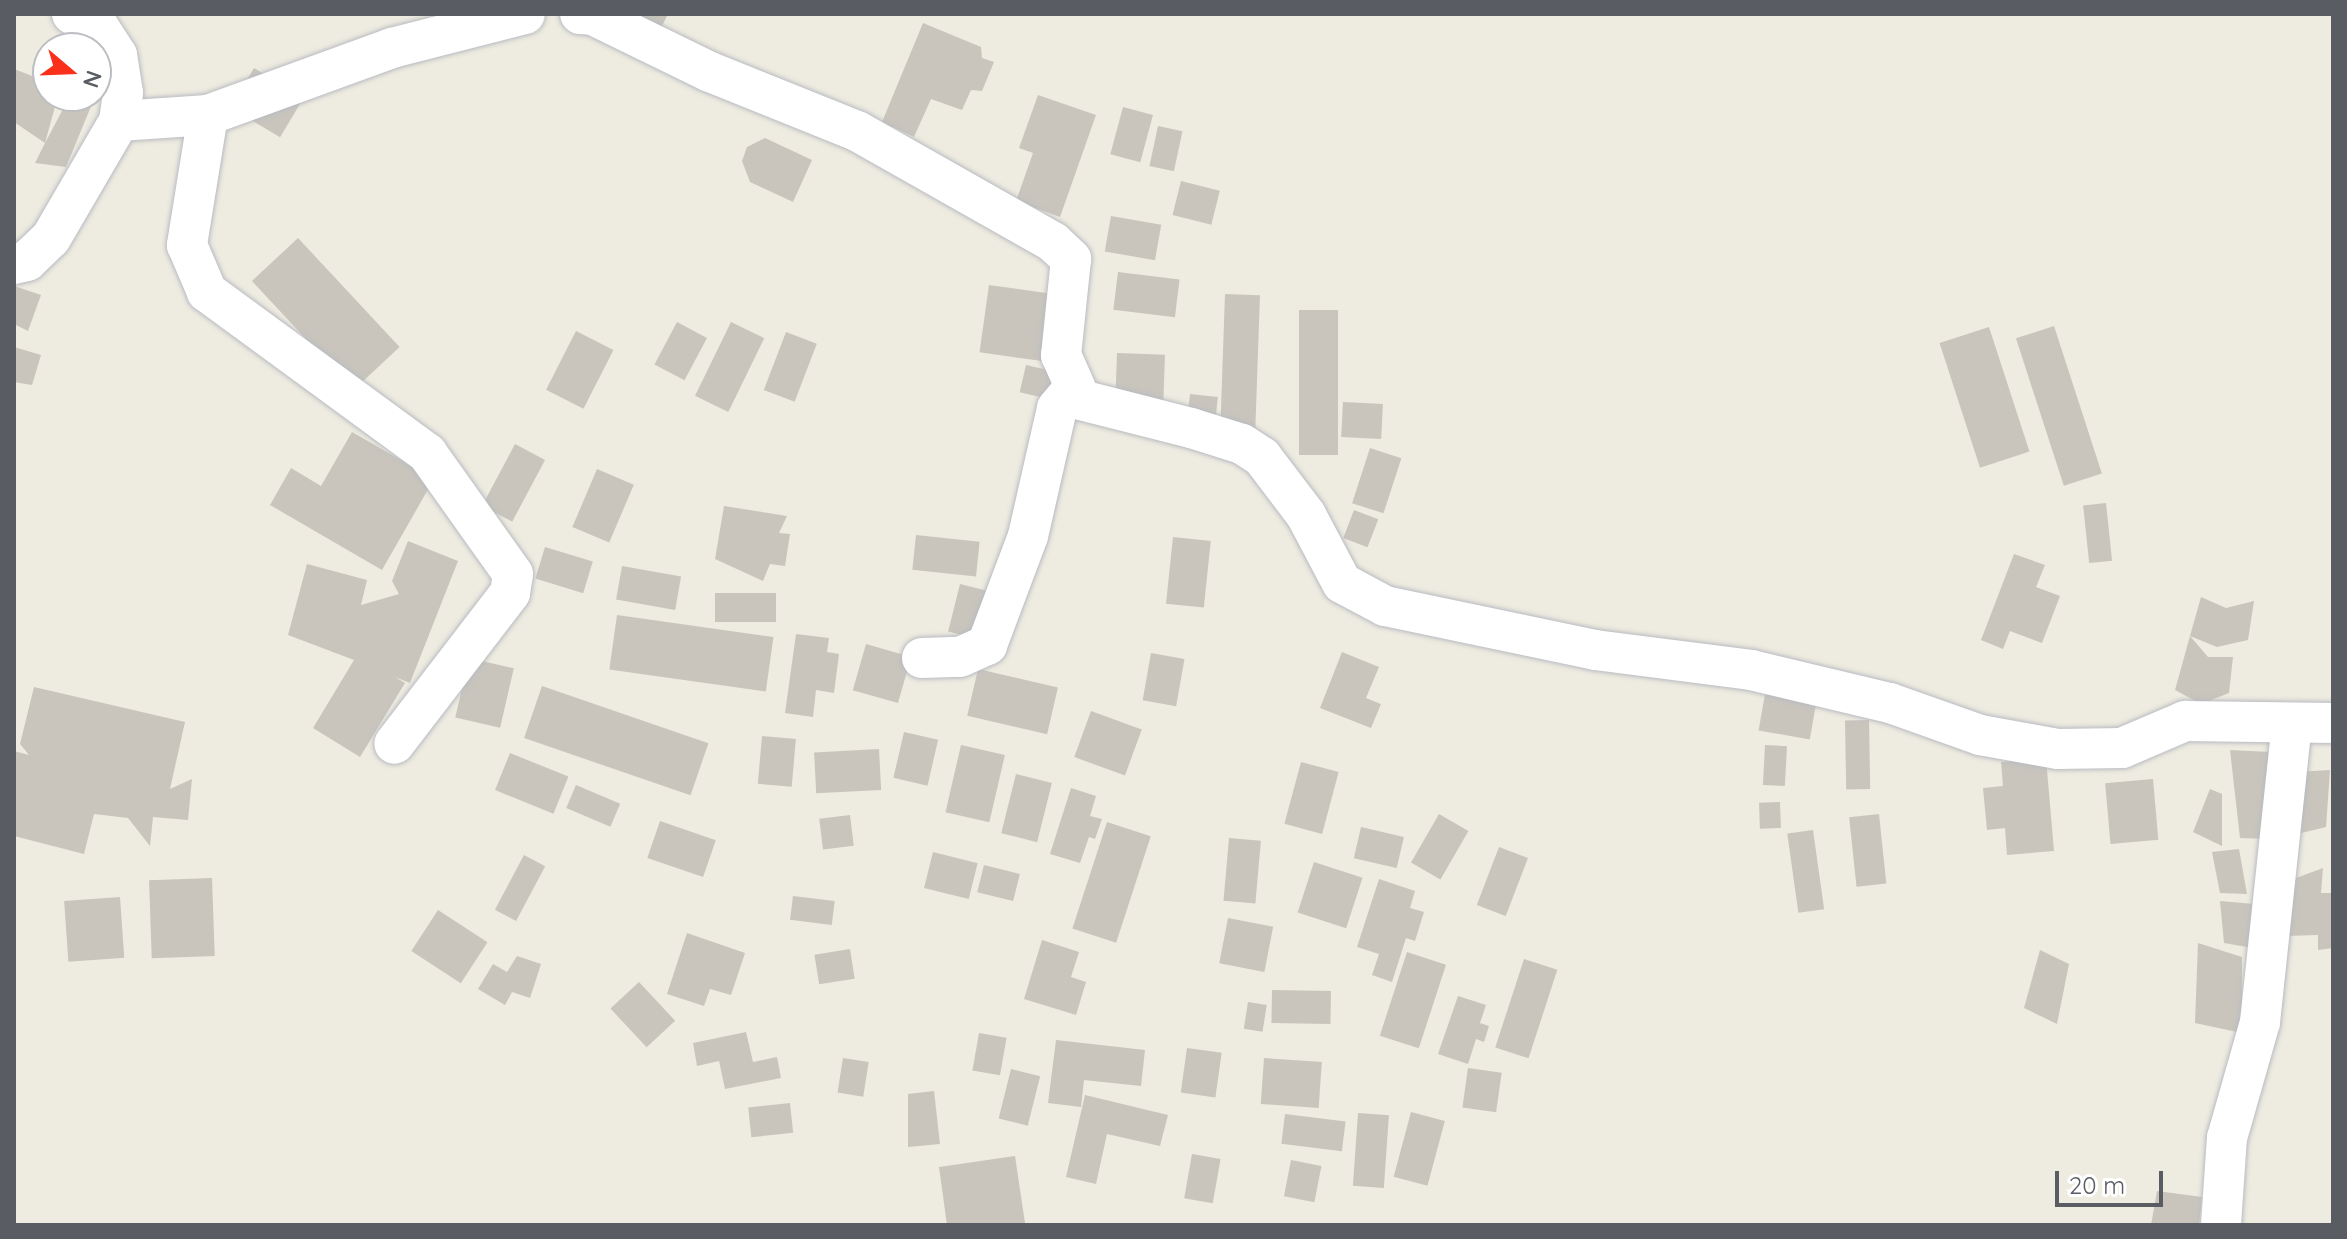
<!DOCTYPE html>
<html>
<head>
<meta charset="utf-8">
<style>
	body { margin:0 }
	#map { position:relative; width:2347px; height:1239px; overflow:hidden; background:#eeebe0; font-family:Quicksand,sans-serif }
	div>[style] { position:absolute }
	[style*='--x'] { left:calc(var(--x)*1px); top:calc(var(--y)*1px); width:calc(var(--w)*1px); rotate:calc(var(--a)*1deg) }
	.building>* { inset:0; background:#c9c5bd; transform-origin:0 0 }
	.roads { filter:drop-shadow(0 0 2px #b8bbc1) drop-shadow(0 0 2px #b8bbc1) }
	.minor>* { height:40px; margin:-20px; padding:0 20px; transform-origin:20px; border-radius:20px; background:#fff }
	span { translate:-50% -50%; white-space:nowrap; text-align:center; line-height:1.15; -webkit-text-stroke:7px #fff; paint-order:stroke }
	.frame { position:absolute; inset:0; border:16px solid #595d63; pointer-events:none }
	.north { position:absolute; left:32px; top:32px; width:80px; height:80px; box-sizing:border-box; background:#fff; border:2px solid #bdbec1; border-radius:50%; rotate:109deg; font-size:22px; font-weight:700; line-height:32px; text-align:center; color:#595d63 }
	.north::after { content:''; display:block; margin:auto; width:28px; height:36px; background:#fb301a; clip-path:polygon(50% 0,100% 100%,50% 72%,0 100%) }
	.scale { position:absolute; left:2055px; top:1171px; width:108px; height:36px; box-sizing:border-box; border:4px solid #595d63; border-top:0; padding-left:10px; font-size:24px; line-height:28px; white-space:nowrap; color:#595d63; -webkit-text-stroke:6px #fff; paint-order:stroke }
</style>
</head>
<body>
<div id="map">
	<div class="building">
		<i style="clip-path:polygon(629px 14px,668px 14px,653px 44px)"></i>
		<i style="clip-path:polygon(923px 23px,981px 47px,982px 58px,994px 62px,982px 91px,971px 90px,962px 110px,931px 99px,914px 137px,882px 122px)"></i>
		<i style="left:254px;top:68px;width:58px;height:46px;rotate:31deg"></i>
		<i style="clip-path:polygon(14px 69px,48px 82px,48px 96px,58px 96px,45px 143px,70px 96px,92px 104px,66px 167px,35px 163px,45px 143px,14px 122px)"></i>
		<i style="clip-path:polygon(1038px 95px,1096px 115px,1060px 217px,1016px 201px,1033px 153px,1019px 148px)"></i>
		<i style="left:1123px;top:107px;width:31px;height:49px;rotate:15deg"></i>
		<i style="left:1158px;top:126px;width:25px;height:41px;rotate:12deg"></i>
		<i style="clip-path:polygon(765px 138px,812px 160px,793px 202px,750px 182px,742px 161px,747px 147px)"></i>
		<i style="left:1181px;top:181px;width:40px;height:35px;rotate:14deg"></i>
		<i style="left:1111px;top:216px;width:51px;height:36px;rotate:10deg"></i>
		<i style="left:298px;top:238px;width:149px;height:63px;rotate:47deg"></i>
		<i style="left:1118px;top:272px;width:62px;height:38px;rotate:7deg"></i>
		<i style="left:989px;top:285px;width:63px;height:68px;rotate:8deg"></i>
		<i style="clip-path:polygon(14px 286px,41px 295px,28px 331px,14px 324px)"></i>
		<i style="left:1225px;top:294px;width:35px;height:139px;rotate:2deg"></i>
		<i style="left:1338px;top:310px;width:145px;height:39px;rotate:90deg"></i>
		<i style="left:677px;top:322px;width:34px;height:48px;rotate:28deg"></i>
		<i style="left:731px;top:322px;width:37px;height:82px;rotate:26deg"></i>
		<i style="left:2054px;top:326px;width:155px;height:40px;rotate:72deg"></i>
		<i style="left:1989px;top:327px;width:131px;height:52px;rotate:72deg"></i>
		<i style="left:576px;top:331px;width:42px;height:66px;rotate:27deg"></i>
		<i style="left:786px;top:332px;width:33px;height:62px;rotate:21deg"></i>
		<i style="clip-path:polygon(14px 347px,41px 355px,32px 385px,14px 382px)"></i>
		<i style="left:1117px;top:353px;width:48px;height:47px;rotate:2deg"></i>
		<i style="left:1026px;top:365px;width:35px;height:28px;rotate:13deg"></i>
		<i style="left:1190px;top:394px;width:28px;height:29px;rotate:6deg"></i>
		<i style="left:1343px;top:402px;width:40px;height:35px;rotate:3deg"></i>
		<i style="clip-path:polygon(352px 432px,434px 479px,382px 570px,270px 505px,291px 468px,321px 486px)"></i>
		<i style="left:515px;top:444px;width:34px;height:70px;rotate:28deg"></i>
		<i style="left:1370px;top:448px;width:33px;height:58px;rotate:18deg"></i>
		<i style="left:597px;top:469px;width:40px;height:63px;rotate:23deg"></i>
		<i style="left:2106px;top:503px;width:58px;height:23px;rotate:84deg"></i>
		<i style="clip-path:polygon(724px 506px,787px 516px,779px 533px,790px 534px,785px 566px,770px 564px,763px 581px,715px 559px)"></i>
		<i style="left:1354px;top:510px;width:26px;height:30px;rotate:21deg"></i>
		<i style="left:916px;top:535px;width:64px;height:35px;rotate:6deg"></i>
		<i style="left:1173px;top:537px;width:38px;height:67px;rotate:6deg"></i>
		<i style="clip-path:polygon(408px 541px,458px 561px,410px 683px,395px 677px,405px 683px,360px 757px,313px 728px,354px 660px,288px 635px,307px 564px,367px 580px,361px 605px,399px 594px,392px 581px)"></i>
		<i style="left:545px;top:547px;width:50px;height:33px;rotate:17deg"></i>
		<i style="clip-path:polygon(2014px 554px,2045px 565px,2036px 587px,2060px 596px,2042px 643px,2010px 631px,2003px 649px,1981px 640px)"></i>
		<i style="left:622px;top:566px;width:60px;height:34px;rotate:10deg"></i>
		<i style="left:960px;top:584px;width:34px;height:49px;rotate:14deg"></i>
		<i style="left:776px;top:593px;width:29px;height:61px;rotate:90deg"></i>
		<i style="clip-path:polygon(2201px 597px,2226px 608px,2254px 601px,2248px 640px,2217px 647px,2190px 636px)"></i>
		<i style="left:617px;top:615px;width:158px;height:55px;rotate:8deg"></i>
		<i style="clip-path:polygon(796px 634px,829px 638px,827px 652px,839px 654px,834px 693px,816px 690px,813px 717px,785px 713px)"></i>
		<i style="clip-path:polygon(2190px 636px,2208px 657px,2233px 657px,2229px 693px,2201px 704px,2175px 690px)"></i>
		<i style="left:866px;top:644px;width:47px;height:48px;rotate:16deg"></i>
		<i style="clip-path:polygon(1342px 652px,1379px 667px,1366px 698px,1381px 704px,1371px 728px,1320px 708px)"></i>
		<i style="left:1151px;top:653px;width:34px;height:48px;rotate:10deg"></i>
		<i style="left:469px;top:658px;width:46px;height:61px;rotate:13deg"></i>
		<i style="left:978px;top:669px;width:82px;height:48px;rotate:13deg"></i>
		<i style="left:542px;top:686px;width:176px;height:55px;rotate:19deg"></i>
		<i style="clip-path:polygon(34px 687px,185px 722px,170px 789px,192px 779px,188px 820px,153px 817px,150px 846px,128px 818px,94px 814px,84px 854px,14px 836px,14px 751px,29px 755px,20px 744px)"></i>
		<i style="left:1765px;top:694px;width:52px;height:37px;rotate:10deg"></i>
		<i style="left:1091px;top:711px;width:54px;height:49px;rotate:20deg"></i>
		<i style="left:1869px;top:720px;width:69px;height:24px;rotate:89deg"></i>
		<i style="left:904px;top:732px;width:35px;height:47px;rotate:13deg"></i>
		<i style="left:762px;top:736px;width:34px;height:48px;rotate:5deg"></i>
		<i style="left:961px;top:745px;width:45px;height:69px;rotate:13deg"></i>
		<i style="left:1765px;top:745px;width:22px;height:40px;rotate:3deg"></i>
		<i style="left:879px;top:749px;width:41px;height:65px;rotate:87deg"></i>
		<i style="clip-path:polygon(2230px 750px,2271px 752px,2269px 839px,2240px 838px)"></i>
		<i style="left:510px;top:753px;width:63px;height:40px;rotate:22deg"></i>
		<i style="clip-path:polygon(2046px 758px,2054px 851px,2007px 855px,2005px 828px,1987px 830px,1983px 788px,2003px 786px,2001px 762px)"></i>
		<i style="left:1301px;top:762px;width:39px;height:64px;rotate:15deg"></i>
		<i style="clip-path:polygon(2330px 770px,2326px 827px,2293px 835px,2296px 772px)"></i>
		<i style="left:1016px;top:774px;width:37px;height:61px;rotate:14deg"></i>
		<i style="left:2153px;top:779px;width:61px;height:48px;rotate:85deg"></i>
		<i style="left:576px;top:785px;width:48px;height:25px;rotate:23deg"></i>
		<i style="clip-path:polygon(1071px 788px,1096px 796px,1090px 816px,1102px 819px,1095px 839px,1089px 837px,1080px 863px,1050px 854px)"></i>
		<i style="clip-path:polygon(2210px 789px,2222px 794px,2222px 846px,2193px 832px)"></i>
		<i style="left:1780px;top:802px;width:26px;height:21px;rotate:88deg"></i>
		<i style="left:1439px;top:814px;width:34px;height:56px;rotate:30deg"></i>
		<i style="left:1879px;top:814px;width:70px;height:30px;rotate:84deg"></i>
		<i style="left:850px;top:815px;width:31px;height:31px;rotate:83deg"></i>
		<i style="left:660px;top:821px;width:59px;height:39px;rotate:19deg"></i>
		<i style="left:1107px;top:822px;width:46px;height:112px;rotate:18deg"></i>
		<i style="left:1361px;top:827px;width:44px;height:32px;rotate:13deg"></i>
		<i style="left:1813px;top:830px;width:80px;height:26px;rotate:82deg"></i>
		<i style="left:1229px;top:838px;width:32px;height:63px;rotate:5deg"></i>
		<i style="left:1499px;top:847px;width:31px;height:62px;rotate:21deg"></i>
		<i style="clip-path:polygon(2239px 849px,2247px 894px,2220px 893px,2212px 852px)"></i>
		<i style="left:933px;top:852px;width:46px;height:37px;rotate:14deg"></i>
		<i style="left:524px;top:855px;width:24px;height:62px;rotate:28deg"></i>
		<i style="left:1314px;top:862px;width:51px;height:53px;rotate:18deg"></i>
		<i style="left:984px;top:865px;width:37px;height:28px;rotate:14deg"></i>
		<i style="clip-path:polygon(2323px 868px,2321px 893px,2333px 893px,2333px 948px,2318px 950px,2318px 935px,2285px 936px,2288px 881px)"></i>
		<i style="left:212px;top:878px;width:78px;height:63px;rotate:88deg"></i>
		<i style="clip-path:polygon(1379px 879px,1415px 891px,1410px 908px,1424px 912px,1415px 941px,1406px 938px,1392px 982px,1372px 975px,1379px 954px,1357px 947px)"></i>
		<i style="left:793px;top:896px;width:42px;height:24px;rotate:7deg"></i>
		<i style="left:120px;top:897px;width:61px;height:56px;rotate:86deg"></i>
		<i style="clip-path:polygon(2220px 901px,2255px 904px,2258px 949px,2224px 943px)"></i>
		<i style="left:438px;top:910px;width:59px;height:49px;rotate:33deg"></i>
		<i style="left:1228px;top:918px;width:46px;height:46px;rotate:11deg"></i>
		<i style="clip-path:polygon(687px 933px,745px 953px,731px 995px,710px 989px,704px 1006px,667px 994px)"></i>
		<i style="clip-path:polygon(1042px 940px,1079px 952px,1071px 977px,1086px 982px,1076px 1015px,1024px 999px)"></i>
		<i style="clip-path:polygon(2198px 943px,2242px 957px,2242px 1033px,2195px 1023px)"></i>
		<i style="left:850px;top:949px;width:30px;height:36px;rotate:81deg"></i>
		<i style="clip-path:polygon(2040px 950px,2069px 964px,2057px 1024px,2024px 1008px)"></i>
		<i style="left:1407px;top:952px;width:41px;height:88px;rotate:18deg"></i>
		<i style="clip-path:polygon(517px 956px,541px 964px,530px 998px,512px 992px,505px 1005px,478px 989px,493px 964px,507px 972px)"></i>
		<i style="left:1524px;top:959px;width:35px;height:93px;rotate:18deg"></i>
		<i style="left:639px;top:982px;width:53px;height:39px;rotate:47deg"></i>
		<i style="left:1272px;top:990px;width:59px;height:33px;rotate:1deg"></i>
		<i style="clip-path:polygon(1458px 996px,1486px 1005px,1480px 1023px,1489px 1026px,1484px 1042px,1476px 1039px,1468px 1064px,1438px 1054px)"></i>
		<i style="left:1248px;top:1002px;width:19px;height:27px;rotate:9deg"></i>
		<i style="clip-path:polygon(746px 1032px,753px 1062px,777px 1057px,781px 1078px,725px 1089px,719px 1061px,697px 1066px,693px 1043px)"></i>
		<i style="left:979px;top:1033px;width:28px;height:38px;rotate:10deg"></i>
		<i style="clip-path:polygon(1056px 1040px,1145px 1050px,1141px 1086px,1084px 1080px,1081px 1107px,1048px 1103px)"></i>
		<i style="left:1187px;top:1048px;width:35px;height:45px;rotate:8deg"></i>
		<i style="left:843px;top:1058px;width:26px;height:35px;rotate:9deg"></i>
		<i style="left:1264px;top:1058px;width:58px;height:46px;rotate:4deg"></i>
		<i style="left:1468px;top:1068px;width:34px;height:40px;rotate:8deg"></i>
		<i style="left:1011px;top:1069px;width:30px;height:51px;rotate:14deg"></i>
		<i style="clip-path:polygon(934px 1091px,940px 1144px,908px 1147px,908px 1094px)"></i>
		<i style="clip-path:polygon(1085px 1095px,1168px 1115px,1160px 1146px,1107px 1134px,1096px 1184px,1066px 1177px)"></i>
		<i style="left:790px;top:1103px;width:30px;height:42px;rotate:84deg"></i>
		<i style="left:1411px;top:1112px;width:35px;height:67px;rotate:15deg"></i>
		<i style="left:1358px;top:1113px;width:31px;height:73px;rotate:4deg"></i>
		<i style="left:1285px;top:1114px;width:61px;height:30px;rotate:7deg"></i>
		<i style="left:1192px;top:1154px;width:29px;height:45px;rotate:10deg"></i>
		<i style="clip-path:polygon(1015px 1156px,1025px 1223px,947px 1225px,939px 1167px)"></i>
		<i style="left:1291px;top:1160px;width:31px;height:37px;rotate:11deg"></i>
		<i style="clip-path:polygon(2157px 1191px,2202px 1197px,2199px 1225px,2151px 1225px)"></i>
	</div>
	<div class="roads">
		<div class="minor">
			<i style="--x:72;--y:14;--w:29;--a:25"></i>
			<i style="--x:98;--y:26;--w:35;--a:57"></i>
			<i style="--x:117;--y:55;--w:38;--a:81"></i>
			<i style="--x:123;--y:93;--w:28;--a:98"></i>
			<i style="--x:580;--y:14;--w:13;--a:4"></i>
			<i style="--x:593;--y:15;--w:130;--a:26"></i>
			<i style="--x:710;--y:72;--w:158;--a:21.9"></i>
			<i style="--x:857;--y:131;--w:225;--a:29.5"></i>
			<i style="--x:1053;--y:242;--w:25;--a:43"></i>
			<i style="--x:1071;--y:259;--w:97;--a:95.9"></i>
			<i style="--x:1061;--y:355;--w:49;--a:66"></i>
			<i style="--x:1081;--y:400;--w:114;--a:14.3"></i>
			<i style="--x:1191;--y:428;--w:53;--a:17.4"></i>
			<i style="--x:1242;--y:444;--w:24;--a:33"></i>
			<i style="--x:1262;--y:457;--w:73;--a:52.8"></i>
			<i style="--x:1306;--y:515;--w:77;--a:62.1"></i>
			<i style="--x:1342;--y:583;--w:49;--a:28.1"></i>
			<i style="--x:1385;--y:606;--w:215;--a:11.8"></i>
			<i style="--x:1595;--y:650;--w:157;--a:7.3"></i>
			<i style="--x:1751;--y:670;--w:143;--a:13.4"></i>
			<i style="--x:1890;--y:703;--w:96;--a:19.6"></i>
			<i style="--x:1980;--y:735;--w:79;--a:10.2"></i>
			<i style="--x:2058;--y:749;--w:64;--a:-0.9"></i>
			<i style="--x:2122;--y:748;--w:69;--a:-23.2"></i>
			<i style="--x:2185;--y:721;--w:148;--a:0.8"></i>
			<i style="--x:208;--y:115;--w:132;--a:99.2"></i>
			<i style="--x:187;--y:245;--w:51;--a:66.9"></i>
			<i style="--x:207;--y:292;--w:273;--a:36.2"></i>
			<i style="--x:427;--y:453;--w:148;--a:54.6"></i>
			<i style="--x:513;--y:574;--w:19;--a:99"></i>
			<i style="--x:510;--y:593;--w:190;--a:127.5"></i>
			<i style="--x:14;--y:264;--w:13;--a:-13"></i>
			<i style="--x:27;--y:261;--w:33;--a:-44"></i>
			<i style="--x:51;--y:238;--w:135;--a:-59.8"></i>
			<i style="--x:119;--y:121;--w:89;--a:-3.9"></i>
			<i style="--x:208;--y:115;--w:196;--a:-20"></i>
			<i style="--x:392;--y:48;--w:137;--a:-14.3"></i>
			<i style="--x:922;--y:658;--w:38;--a:-2"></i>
			<i style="--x:960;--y:657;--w:30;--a:-24"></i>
			<i style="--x:987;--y:645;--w:116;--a:-69.4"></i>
			<i style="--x:1028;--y:536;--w:131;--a:-77.2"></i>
			<i style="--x:1057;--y:408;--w:25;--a:-50"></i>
			<i style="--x:2221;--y:1225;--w:87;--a:-86.1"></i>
			<i style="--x:2227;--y:1138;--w:121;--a:-74.1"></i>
			<i style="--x:2260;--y:1022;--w:300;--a:-83.9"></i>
		</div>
	</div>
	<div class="frame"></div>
	<div class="north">N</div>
	<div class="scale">20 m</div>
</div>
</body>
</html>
